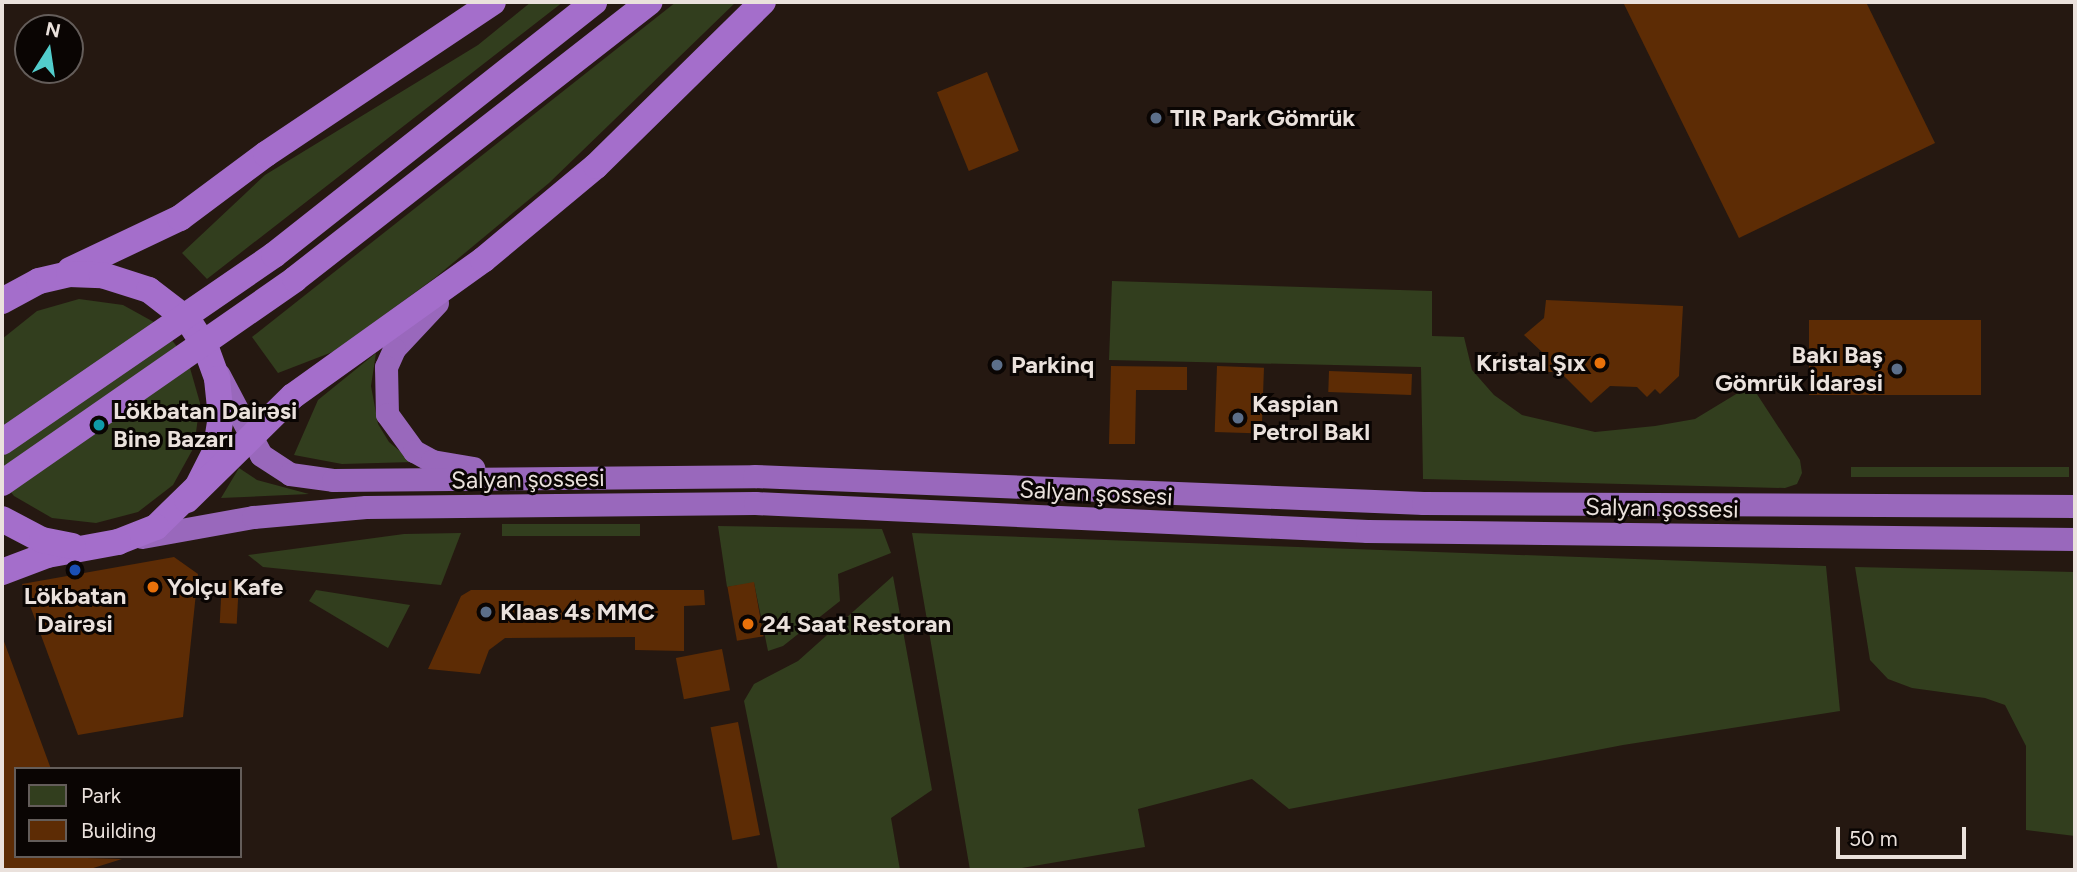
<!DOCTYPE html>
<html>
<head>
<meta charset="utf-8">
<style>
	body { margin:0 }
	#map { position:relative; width:2077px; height:872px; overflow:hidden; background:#251811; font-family:Figtree,sans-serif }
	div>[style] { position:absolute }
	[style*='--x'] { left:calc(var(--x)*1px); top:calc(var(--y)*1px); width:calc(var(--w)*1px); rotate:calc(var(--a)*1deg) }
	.green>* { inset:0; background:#323e1e; transform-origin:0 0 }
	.building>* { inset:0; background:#5d2c05; transform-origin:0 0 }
	.trunk>* { height:23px; margin:-11.5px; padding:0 11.5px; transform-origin:11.5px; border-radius:11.5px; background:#9968bc }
	.motorway>* { height:26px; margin:-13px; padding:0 13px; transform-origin:13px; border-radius:13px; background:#a46ecb }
	.dots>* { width:19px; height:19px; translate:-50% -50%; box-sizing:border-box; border:4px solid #0a0503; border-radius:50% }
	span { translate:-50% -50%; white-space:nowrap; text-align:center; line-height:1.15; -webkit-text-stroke:6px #0a0503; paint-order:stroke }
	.poi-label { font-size:24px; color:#eae1dc; font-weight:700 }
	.left { translate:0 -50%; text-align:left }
	.right { translate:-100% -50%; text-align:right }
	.street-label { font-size:24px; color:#eae1dc }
	.frame { position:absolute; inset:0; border:4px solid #eae1dc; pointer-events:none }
	.legend { position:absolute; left:14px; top:767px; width:228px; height:91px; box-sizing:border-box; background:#0a0503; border:2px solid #645d5a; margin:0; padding:9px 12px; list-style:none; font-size:21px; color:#eae1dc }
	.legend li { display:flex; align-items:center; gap:14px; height:35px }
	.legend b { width:35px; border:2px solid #645d5a }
	.north { position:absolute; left:14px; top:14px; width:70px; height:70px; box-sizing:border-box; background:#0a0503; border:2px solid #645d5a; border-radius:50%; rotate:12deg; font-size:19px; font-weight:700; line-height:28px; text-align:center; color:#eae1dc }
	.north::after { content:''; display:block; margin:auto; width:24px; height:32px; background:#52cdcc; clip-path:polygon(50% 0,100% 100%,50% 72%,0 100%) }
	.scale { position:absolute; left:1836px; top:827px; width:130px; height:32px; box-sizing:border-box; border:4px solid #eae1dc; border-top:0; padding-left:9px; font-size:21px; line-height:24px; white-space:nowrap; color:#eae1dc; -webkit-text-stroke:5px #0a0503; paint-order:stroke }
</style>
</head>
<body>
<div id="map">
	<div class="green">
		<i style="clip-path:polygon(531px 2px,563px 2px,207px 279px,182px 253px,265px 175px,478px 45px)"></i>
		<i style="clip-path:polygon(676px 2px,736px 2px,549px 183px,436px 277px,335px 351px,278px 373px,252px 337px)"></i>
		<i style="clip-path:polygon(1112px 281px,1432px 291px,1432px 336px,1464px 337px,1472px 370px,1494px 395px,1522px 415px,1595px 432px,1655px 426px,1695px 419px,1751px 385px,1800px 460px,1802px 473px,1797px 484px,1785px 488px,1423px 479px,1421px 367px,1109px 360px)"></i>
		<i style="clip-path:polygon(79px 299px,123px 305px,161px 326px,188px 361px,200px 403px,194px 447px,173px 485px,138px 512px,96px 523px,52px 518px,14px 496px,2px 481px,2px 339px,37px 311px)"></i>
		<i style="clip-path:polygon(376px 353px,371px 386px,378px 424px,389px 442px,413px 462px,342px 464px,294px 455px,318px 400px)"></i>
		<i style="left:1851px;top:467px;width:218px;height:10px"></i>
		<i style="clip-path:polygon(239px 468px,257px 480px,309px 494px,221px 498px)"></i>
		<i style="left:640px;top:524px;width:12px;height:138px;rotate:90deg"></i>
		<i style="clip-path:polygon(718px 526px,882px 529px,891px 553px,838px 574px,840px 601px,783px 646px,768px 651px,754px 583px,727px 587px)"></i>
		<i style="clip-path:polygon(461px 533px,441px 585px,263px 567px,248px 555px,404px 534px)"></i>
		<i style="clip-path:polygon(912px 533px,1826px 566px,1840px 711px,1623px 745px,1289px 809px,1252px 779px,1138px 809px,1145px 847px,1010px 870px,970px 870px)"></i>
		<i style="clip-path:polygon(1855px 567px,2075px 572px,2075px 836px,2026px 830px,2026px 746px,2005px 705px,1985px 698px,1912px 688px,1888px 679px,1870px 660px)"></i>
		<i style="clip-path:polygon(893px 576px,932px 790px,891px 818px,900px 870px,778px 870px,744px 701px,754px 684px,798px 661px)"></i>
		<i style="clip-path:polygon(316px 590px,410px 605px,388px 648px,309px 601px)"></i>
	</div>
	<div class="building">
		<i style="clip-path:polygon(1623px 2px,1866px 2px,1935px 143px,1739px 238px)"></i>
		<i style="left:987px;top:72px;width:85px;height:54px;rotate:68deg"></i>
		<i style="clip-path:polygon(1546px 300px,1683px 306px,1679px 376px,1660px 394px,1655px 389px,1647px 397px,1637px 387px,1610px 386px,1591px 403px,1560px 372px,1543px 372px,1543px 353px,1524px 335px,1544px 318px)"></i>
		<i style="left:1809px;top:320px;width:172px;height:75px"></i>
		<i style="clip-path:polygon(1111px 366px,1187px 367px,1187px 390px,1136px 390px,1135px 444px,1109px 444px)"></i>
		<i style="left:1217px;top:366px;width:47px;height:66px;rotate:2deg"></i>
		<i style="left:1329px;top:371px;width:83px;height:21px;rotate:2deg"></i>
		<i style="clip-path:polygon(174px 557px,198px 574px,183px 717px,78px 735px,22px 584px)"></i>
		<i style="left:222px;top:580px;width:17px;height:43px;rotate:3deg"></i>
		<i style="left:754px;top:582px;width:55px;height:27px;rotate:80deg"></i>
		<i style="clip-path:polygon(471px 590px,704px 590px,705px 605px,684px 606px,684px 651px,635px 650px,635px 637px,505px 638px,489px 650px,480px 674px,428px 669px,461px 596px)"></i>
		<i style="clip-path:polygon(2px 636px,51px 769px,16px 769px,16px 856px,122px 859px,87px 870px,2px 870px)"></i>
		<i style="left:722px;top:649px;width:42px;height:47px;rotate:79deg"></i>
		<i style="left:738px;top:722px;width:115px;height:28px;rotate:79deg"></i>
	</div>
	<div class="trunk">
		<i style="--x:437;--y:303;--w:63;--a:133.1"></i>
		<i style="--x:394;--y:349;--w:20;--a:114"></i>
		<i style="--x:386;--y:367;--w:47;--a:88.8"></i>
		<i style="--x:387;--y:414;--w:46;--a:53.9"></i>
		<i style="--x:414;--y:451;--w:21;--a:29"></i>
		<i style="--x:432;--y:461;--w:42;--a:9.7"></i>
		<i style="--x:219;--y:375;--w:90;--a:62.3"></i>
		<i style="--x:261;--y:455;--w:35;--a:33"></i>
		<i style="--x:290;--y:474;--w:43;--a:7.9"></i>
		<i style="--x:333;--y:480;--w:421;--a:-0.5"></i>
		<i style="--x:754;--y:476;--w:670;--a:2.31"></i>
		<i style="--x:1423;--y:503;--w:652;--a:0.26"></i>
		<i style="--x:142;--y:537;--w:113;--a:-10.2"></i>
		<i style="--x:253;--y:517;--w:113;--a:-5.1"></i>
		<i style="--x:366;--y:507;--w:389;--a:-0.6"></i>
		<i style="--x:755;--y:503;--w:613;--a:2.62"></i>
		<i style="--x:1367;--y:531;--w:708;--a:0.65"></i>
	</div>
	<div class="motorway">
		<i style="--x:70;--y:270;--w:122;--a:-25.3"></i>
		<i style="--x:180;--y:218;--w:107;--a:-36.7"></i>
		<i style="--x:266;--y:154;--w:273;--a:-33.8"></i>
		<i style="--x:2;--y:301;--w:42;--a:-28.4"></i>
		<i style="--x:39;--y:281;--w:31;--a:-13"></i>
		<i style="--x:69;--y:274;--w:33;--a:2"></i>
		<i style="--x:102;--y:275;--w:49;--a:17.7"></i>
		<i style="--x:149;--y:290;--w:49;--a:37.6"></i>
		<i style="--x:188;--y:320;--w:33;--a:57"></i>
		<i style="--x:206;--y:348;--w:33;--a:70"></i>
		<i style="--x:217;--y:379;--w:37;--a:84"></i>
		<i style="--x:221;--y:416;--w:36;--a:99"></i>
		<i style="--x:215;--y:452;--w:38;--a:117"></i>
		<i style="--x:198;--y:486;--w:59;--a:135.7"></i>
		<i style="--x:156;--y:527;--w:41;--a:158.5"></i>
		<i style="--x:118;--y:542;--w:72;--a:169.6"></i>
		<i style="--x:47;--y:555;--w:48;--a:159.3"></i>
		<i style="--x:2;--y:442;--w:330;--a:-34.5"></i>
		<i style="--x:274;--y:255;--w:408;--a:-38.3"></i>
		<i style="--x:2;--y:483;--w:357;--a:-34.8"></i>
		<i style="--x:295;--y:279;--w:450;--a:-38"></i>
		<i style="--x:187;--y:500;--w:148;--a:-44.5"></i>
		<i style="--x:293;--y:396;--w:234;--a:-35.6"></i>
		<i style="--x:483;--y:260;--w:147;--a:-39.8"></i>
		<i style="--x:596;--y:166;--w:234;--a:-44.5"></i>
		<i style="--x:2;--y:519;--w:45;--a:27.7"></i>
		<i style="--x:42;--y:540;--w:31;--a:11"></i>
	</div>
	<div class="dots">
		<i style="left:1156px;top:118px;background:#5c6f8a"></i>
		<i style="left:1600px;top:363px;background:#e8710a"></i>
		<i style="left:997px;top:365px;background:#5c6f8a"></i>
		<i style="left:1897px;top:369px;background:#5c6f8a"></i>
		<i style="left:1238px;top:418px;background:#5c6f8a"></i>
		<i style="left:99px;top:425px;background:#0f9aa8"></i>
		<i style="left:75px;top:570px;background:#1a4fb4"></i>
		<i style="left:153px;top:587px;background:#e8710a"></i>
		<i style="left:486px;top:612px;background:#5c6f8a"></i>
		<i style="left:748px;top:624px;background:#e8710a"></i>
	</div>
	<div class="poi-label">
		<span class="left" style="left:1170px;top:118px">TIR Park Gömrük</span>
		<span class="right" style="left:1883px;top:369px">Bakı Baş<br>Gömrük İdarəsi</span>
		<span class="right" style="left:1586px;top:363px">Kristal Şıx</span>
		<span class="left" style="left:1011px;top:365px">Parkinq</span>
		<span class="left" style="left:1252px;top:418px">Kaspian<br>Petrol Bakl</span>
		<span class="left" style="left:113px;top:425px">Lökbatan Dairəsi<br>Binə Bazarı</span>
		<span class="left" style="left:167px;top:587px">Yolçu Kafe</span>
		<span style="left:75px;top:610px">Lökbatan<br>Dairəsi</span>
		<span class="left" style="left:500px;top:612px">Klaas 4s MMC</span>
		<span class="left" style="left:762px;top:624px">24 Saat Restoran</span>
	</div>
	<div class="street-label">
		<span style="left:528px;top:479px;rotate:-1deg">Salyan şossesi</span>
		<span style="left:1096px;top:493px;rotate:3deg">Salyan şossesi</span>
		<span style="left:1662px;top:508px;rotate:1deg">Salyan şossesi</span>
	</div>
	<div class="frame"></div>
	<ul class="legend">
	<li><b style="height:19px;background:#323e1e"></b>Park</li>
	<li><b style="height:19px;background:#5d2c05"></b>Building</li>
	</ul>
	<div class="north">N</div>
	<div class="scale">50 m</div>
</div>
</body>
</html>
